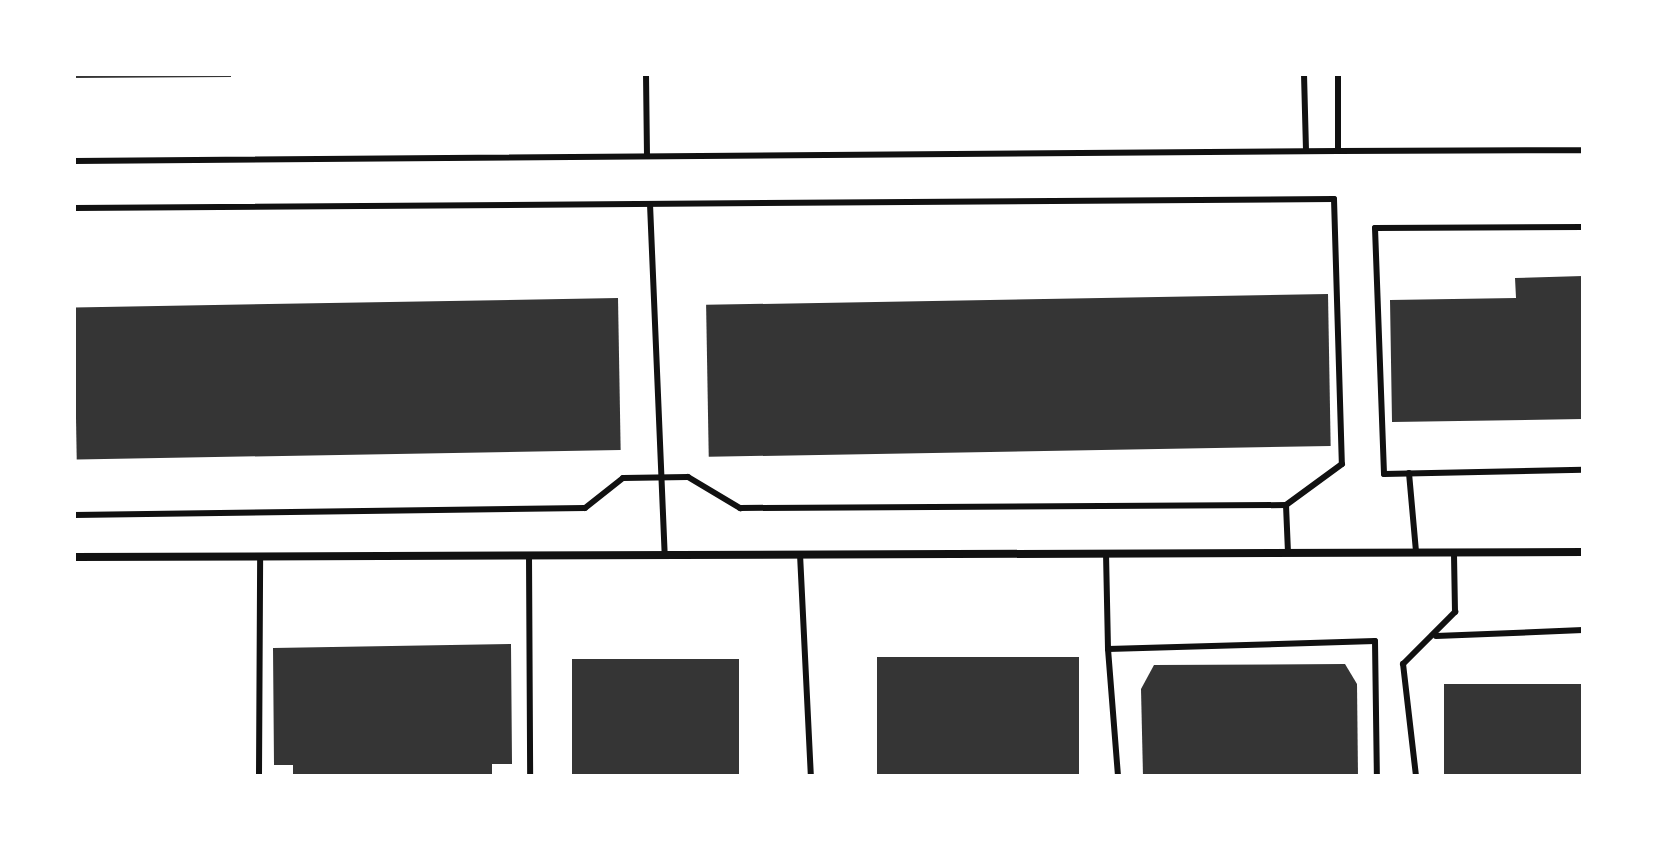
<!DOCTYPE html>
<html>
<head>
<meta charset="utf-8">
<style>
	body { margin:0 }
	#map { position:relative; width:1657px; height:850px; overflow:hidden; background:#fff; font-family:"Alegreya Sans",sans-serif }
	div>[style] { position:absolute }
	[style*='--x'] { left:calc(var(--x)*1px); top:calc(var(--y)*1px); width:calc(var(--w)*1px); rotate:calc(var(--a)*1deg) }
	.building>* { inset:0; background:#353535; transform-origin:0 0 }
	.service>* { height:6px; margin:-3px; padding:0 3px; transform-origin:3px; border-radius:3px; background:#111 }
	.minor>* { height:8px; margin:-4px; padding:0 4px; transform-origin:4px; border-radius:4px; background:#111 }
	span { translate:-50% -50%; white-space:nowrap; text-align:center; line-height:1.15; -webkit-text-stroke:6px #fff; paint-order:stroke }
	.frame { position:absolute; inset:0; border:76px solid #fff; pointer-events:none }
</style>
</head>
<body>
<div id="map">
	<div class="building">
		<i style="clip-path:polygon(74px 74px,231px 74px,231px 77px,74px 78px)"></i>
		<i style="clip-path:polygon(1583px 276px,1583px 419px,1392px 422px,1390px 300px,1516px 298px,1515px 278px)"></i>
		<i style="left:1328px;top:294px;width:152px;height:622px;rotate:89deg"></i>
		<i style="left:618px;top:298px;width:152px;height:544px;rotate:89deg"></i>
		<i style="clip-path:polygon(511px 644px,512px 764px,492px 764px,492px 776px,293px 776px,293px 765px,274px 765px,273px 648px)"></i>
		<i style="left:1079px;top:657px;width:119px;height:202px;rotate:90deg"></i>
		<i style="left:739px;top:659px;width:117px;height:167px;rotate:90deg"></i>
		<i style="clip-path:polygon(1345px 664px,1357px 684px,1358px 776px,1143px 776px,1141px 689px,1154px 665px)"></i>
		<i style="left:1583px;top:684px;width:92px;height:139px;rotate:90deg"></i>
	</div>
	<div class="service">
		<i style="--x:646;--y:74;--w:82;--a:89.3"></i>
		<i style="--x:1304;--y:74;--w:77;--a:88.5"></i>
		<i style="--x:1338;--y:74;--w:77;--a:90"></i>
		<i style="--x:1338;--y:151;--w:245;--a:-0.2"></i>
		<i style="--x:74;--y:161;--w:1264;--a:-0.45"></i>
		<i style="--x:650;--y:204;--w:351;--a:87.6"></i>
		<i style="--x:74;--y:208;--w:1260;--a:-0.41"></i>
		<i style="--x:1334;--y:199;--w:265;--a:88.3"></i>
		<i style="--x:1342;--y:464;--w:69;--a:143.8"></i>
		<i style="--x:1286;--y:505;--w:48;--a:87.6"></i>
		<i style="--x:1583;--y:227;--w:208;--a:179.7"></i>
		<i style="--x:1375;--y:228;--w:246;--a:87.9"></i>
		<i style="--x:1384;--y:474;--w:199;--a:-1.2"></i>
		<i style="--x:1409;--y:473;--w:79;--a:84.9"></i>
		<i style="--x:74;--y:515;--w:511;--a:-0.78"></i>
		<i style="--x:585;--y:508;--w:48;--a:-38.3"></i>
		<i style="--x:623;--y:478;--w:65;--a:-0.9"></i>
		<i style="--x:688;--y:477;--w:61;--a:30.8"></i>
		<i style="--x:740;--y:508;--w:546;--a:-0.31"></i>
		<i style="--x:1106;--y:553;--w:96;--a:88.8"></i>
		<i style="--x:1108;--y:649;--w:267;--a:-1.7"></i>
		<i style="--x:1375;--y:641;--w:135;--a:89.2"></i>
		<i style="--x:800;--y:554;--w:222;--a:87.2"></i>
		<i style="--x:529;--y:555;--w:221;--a:89.7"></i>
		<i style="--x:1436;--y:636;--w:147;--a:-2.3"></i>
		<i style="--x:1108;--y:649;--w:127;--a:85.5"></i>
		<i style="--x:259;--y:776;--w:220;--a:-89.7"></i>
		<i style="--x:1416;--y:776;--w:113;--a:-96.6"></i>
		<i style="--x:1403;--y:664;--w:74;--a:-45"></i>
		<i style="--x:1455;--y:612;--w:60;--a:-91"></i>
	</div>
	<div class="minor">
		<i style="--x:74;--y:557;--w:1509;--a:-0.19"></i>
	</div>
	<div class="frame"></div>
</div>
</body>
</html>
